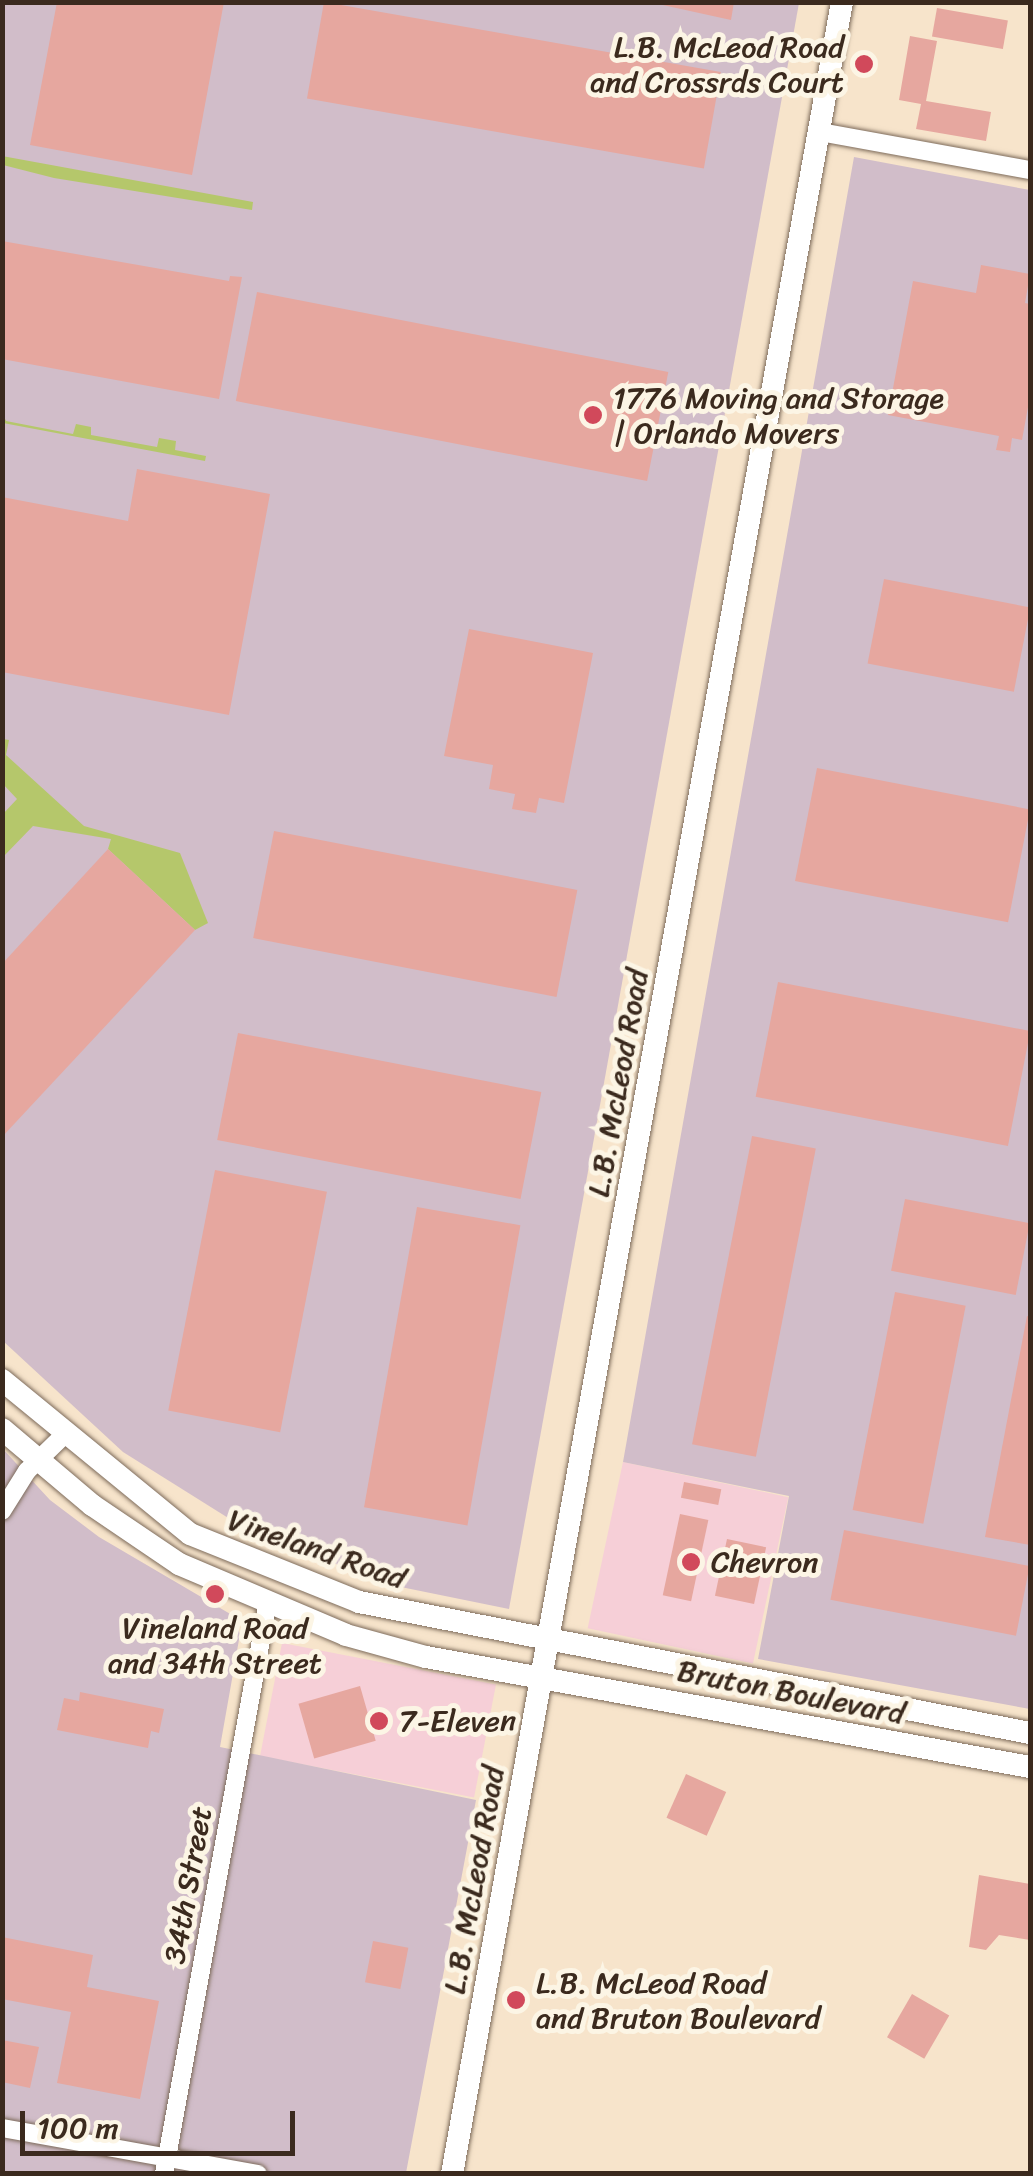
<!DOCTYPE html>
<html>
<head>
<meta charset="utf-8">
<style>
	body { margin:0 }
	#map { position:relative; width:1033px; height:2176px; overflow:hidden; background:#f7e4cb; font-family:Sriracha,sans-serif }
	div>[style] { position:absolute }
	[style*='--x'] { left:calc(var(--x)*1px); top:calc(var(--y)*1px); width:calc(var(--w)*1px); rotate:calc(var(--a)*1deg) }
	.built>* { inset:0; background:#f6cfd7; transform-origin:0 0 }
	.industrial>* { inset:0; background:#d1bdc9 }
	.green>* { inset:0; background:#b5c76b }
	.building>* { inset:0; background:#e6a79f; transform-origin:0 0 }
	.roads { filter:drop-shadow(0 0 2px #7d6b5b) drop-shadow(0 0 2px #7d6b5b) }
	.minor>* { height:18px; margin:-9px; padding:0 9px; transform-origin:9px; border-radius:9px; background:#fff }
	.tertiary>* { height:22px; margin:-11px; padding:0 11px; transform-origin:11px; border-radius:11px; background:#fff }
	.dots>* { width:28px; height:28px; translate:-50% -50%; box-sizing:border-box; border:5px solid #fcf5e5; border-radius:50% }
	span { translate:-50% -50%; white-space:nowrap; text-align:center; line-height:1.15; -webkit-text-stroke:10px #fcf5e5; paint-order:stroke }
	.poi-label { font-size:30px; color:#3b2a1e }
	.right { translate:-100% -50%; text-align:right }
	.left { translate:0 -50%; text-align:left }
	.street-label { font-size:30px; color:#3b2a1e }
	.frame { position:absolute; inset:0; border:5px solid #3b2a1e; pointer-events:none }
	.scale { position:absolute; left:20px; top:2111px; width:275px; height:45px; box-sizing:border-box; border:5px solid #3b2a1e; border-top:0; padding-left:12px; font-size:30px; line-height:35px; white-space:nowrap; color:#3b2a1e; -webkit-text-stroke:8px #fcf5e5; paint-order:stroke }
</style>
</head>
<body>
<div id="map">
	<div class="built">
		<i style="left:623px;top:1462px;width:169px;height:170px;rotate:12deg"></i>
		<i style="left:282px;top:1643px;width:218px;height:115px;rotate:11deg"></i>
	</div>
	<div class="industrial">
		<i style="clip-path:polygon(2px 3px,799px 3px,509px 1609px,391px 1585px,249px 1531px,123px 1452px,3px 1341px)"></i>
		<i style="clip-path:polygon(854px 157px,1030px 190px,1030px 1709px,758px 1659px,789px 1496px,623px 1462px)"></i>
		<i style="clip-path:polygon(2px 1448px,50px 1500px,99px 1537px,232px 1615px,240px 1634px,220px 1747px,476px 1800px,406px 2173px,3px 2173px)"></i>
	</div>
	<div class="green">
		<i style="clip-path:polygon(2px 156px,253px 202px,252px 210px,54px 178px,3px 165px)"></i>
		<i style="clip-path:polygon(2px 412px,6px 421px,73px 434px,76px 424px,91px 427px,91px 435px,157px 447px,159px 438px,176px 441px,175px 450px,206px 456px,205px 461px,3px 423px)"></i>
		<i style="clip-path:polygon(3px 739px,9px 740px,6px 755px,84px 826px,180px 853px,208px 923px,195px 930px,108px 849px,111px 839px,33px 826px,3px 857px,3px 814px,17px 799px,3px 784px)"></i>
	</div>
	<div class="building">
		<i style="clip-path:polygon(57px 2px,224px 2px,192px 175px,30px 145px)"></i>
		<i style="left:324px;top:2px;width:403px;height:98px;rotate:10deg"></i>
		<i style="clip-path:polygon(649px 2px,734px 2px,731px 20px)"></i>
		<i style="left:937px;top:8px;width:72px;height:29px;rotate:10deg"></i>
		<i style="clip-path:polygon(910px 36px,937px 41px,926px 101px,991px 112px,986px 141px,916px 129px,921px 104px,899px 100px)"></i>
		<i style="clip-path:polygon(2px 241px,229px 281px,230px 276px,242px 277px,219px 399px,2px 359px)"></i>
		<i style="clip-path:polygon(981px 265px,1030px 274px,1025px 303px,1030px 304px,1030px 396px,1022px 440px,1012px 438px,1010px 452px,996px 450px,999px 436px,888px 415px,913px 281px,976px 293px)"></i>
		<i style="left:257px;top:292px;width:419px;height:111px;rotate:11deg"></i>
		<i style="clip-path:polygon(137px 469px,270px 494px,229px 715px,2px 672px,2px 497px,128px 521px)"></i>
		<i style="left:884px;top:579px;width:149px;height:86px;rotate:11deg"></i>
		<i style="clip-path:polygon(469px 629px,593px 653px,564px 803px,539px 798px,536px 813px,512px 809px,515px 794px,489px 789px,493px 765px,444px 756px)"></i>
		<i style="left:817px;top:768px;width:217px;height:115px;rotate:11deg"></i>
		<i style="left:274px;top:831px;width:309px;height:109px;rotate:11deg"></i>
		<i style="clip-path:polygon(108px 849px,195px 930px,2px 1137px,2px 964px)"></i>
		<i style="left:778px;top:982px;width:257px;height:117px;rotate:11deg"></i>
		<i style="left:238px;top:1033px;width:309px;height:109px;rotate:11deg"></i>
		<i style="left:752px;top:1136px;width:65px;height:314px;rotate:11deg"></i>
		<i style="left:215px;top:1170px;width:114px;height:245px;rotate:11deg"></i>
		<i style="left:905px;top:1199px;width:127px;height:73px;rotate:11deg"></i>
		<i style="left:417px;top:1207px;width:105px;height:305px;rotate:10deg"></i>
		<i style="left:895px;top:1292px;width:72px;height:222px;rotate:11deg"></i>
		<i style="clip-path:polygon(1027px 1316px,1030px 1317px,1030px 1545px,985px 1537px)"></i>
		<i style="left:684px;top:1482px;width:38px;height:16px;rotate:11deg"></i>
		<i style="left:680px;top:1514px;width:29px;height:83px;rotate:12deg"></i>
		<i style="left:844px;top:1530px;width:189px;height:71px;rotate:11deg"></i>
		<i style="left:727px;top:1539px;width:40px;height:58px;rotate:12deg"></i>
		<i style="left:360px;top:1686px;width:57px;height:64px;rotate:74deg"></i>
		<i style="clip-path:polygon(80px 1692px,164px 1709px,159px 1733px,151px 1731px,148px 1748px,57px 1730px,64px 1698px,79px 1701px)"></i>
		<i style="left:686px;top:1774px;width:44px;height:48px;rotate:24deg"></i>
		<i style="clip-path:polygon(979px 1875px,1030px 1884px,1030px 1940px,999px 1935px,986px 1950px,969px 1947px)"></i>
		<i style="clip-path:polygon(2px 1937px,93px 1955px,87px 1987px,159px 2001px,140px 2099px,57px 2083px,71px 2012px,2px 1999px)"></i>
		<i style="left:373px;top:1941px;width:36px;height:42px;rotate:11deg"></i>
		<i style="left:912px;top:1994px;width:43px;height:50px;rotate:30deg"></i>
		<i style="clip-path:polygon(2px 2040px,39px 2047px,30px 2088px,2px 2082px)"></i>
	</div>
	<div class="roads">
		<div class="minor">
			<i style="--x:820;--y:132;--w:213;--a:10.3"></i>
			<i style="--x:2;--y:1511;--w:47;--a:-58"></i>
			<i style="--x:27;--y:1471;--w:52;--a:-44.2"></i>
			<i style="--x:2;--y:2128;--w:260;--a:10.2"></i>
			<i style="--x:164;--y:2174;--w:576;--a:-79.7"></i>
		</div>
		<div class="tertiary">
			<i style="--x:2;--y:1380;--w:243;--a:39.3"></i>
			<i style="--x:190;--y:1534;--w:182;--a:21.9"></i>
			<i style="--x:359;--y:1602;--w:684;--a:11.05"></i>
			<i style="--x:2;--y:1429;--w:118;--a:40.2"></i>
			<i style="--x:92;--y:1505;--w:105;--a:34.1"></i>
			<i style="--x:179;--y:1564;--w:181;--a:23"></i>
			<i style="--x:346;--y:1635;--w:83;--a:15.4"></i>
			<i style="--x:426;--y:1657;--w:614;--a:10.32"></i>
			<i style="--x:452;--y:2174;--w:2207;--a:-79.82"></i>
		</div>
	</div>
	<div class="dots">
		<i style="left:864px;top:64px;background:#d1495b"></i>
		<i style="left:593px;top:415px;background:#d1495b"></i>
		<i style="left:691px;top:1562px;background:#d1495b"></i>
		<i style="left:215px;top:1594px;background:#d1495b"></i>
		<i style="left:379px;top:1721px;background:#d1495b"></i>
		<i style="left:516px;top:2000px;background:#d1495b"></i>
	</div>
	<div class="poi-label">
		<span class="right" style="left:844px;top:64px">L.B. McLeod Road<br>and Crossrds Court</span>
		<span class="left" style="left:613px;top:415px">1776 Moving and Storage<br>| Orlando Movers</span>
		<span class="left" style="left:711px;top:1562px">Chevron</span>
		<span style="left:215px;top:1645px">Vineland Road<br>and 34th Street</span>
		<span class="left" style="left:399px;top:1721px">7-Eleven</span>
		<span class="left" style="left:536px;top:2000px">L.B. McLeod Road<br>and Bruton Boulevard</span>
	</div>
	<div class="street-label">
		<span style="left:618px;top:1083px;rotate:-80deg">L.B. McLeod Road</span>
		<span style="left:317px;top:1549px;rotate:19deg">Vineland Road</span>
		<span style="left:791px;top:1692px;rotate:11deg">Bruton Boulevard</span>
		<span style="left:474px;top:1880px;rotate:-80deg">L.B. McLeod Road</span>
		<span style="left:188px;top:1885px;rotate:-80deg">34th Street</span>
	</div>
	<div class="frame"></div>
	<div class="scale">100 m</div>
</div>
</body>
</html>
